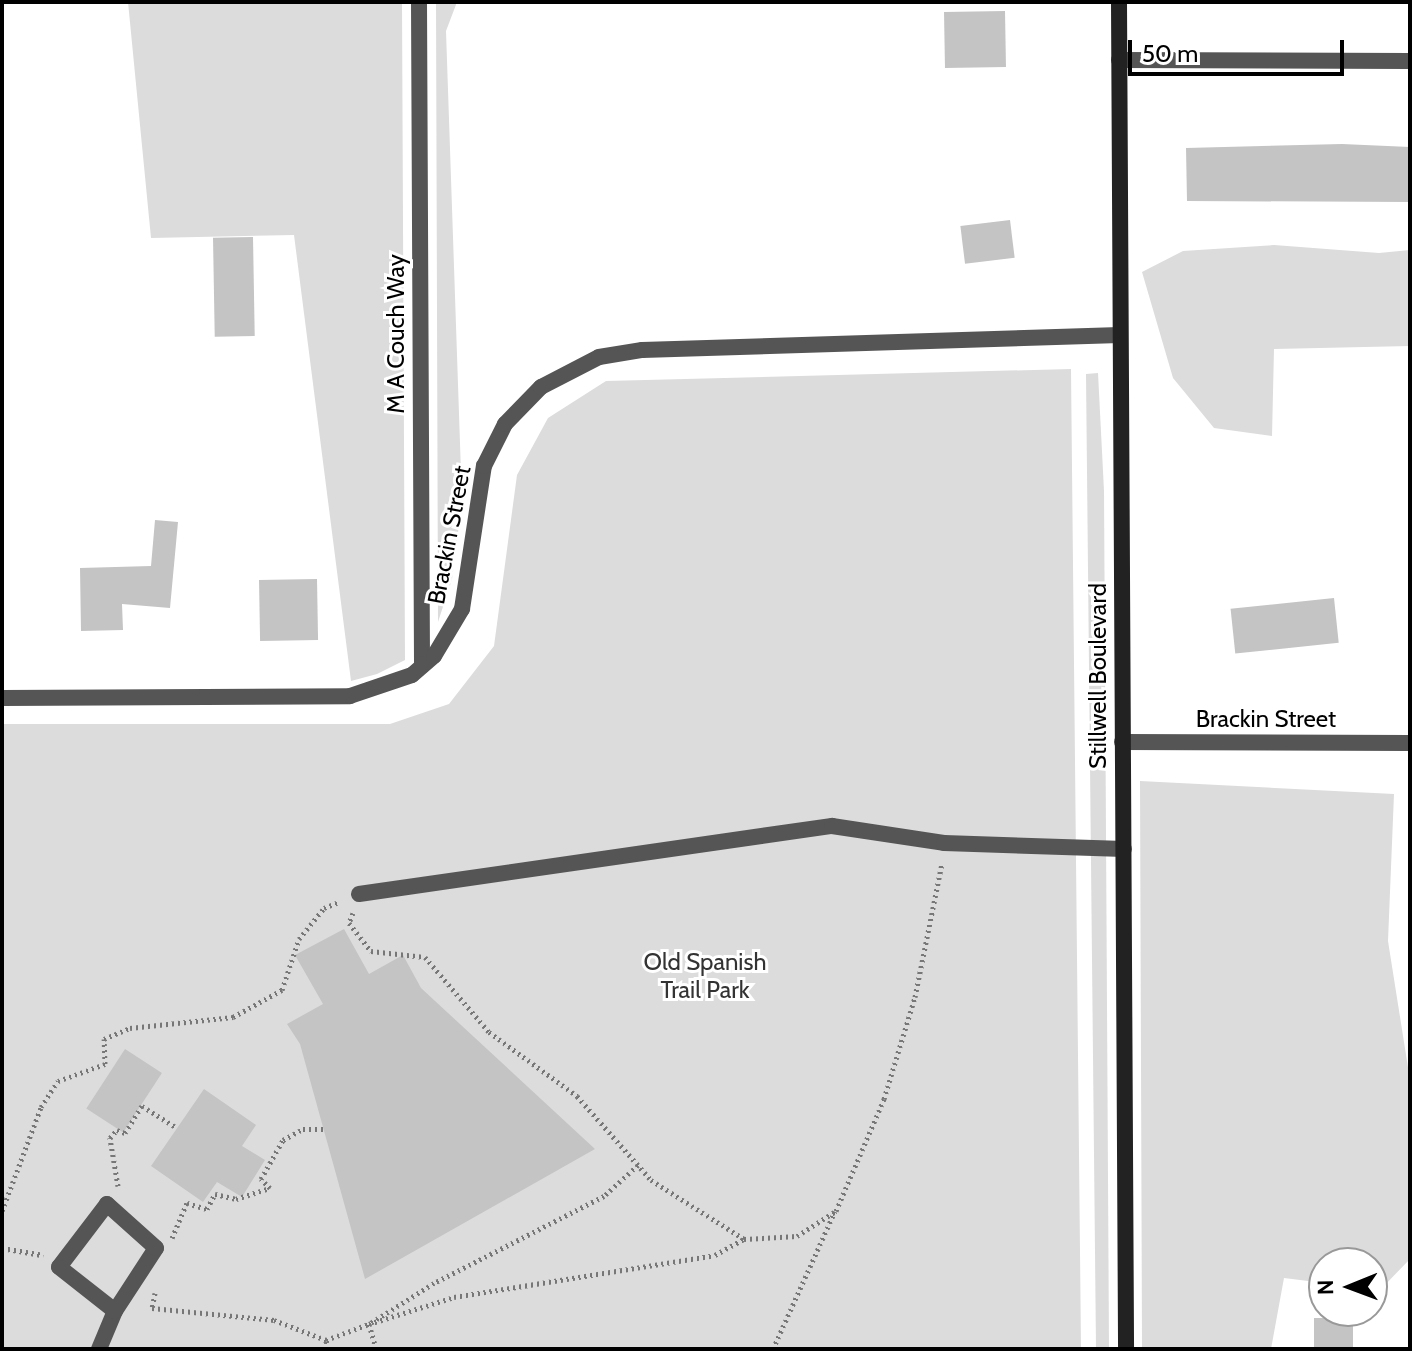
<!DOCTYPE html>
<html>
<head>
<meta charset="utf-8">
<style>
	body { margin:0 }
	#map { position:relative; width:1412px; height:1351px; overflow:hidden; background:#fff; font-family:Cabin,sans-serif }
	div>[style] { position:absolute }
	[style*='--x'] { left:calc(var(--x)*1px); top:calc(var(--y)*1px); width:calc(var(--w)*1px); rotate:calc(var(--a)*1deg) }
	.green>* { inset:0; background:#dcdcdc }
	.building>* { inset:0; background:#c4c4c4; transform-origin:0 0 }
	.path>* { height:5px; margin-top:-2.5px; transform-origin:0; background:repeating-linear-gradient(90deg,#777 0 2px,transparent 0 6px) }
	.lane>* { height:16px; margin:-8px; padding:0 8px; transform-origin:8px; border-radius:8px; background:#555 }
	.street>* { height:16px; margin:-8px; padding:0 8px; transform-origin:8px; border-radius:8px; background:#555 }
	.secondary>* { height:16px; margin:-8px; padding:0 8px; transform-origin:8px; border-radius:8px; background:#222 }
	span { translate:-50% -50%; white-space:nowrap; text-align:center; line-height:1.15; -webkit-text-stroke:6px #fff; paint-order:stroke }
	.street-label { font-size:24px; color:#000 }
	.park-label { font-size:24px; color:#333 }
	.frame { position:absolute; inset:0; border:4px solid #000; pointer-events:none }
	.north { position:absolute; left:1308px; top:1247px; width:80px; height:80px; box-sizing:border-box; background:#fff; border:2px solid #999; border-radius:50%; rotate:269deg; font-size:22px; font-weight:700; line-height:32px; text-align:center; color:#000 }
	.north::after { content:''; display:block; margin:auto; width:28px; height:36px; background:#000; clip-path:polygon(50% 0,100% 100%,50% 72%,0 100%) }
	.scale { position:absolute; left:1128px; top:40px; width:216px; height:36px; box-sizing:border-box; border:4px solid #000; border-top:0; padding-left:10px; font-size:24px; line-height:28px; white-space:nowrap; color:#000; -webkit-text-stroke:6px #fff; paint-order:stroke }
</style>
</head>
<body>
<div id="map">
	<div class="green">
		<i style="clip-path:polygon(128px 2px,402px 2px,405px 660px,377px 674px,351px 681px,294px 235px,151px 238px)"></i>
		<i style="clip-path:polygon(436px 2px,457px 2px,446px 31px,462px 502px,452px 579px,438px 622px)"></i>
		<i style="clip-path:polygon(1274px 245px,1379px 253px,1410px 250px,1410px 346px,1274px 349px,1272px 436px,1214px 428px,1173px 378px,1142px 272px,1183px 251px)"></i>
		<i style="clip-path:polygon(1071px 369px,1081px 1349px,2px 1349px,2px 724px,390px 724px,449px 704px,494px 646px,517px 475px,548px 418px,606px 381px)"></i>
		<i style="clip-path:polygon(1098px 373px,1104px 491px,1109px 1349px,1096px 1349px,1086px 374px)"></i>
		<i style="clip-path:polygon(1140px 781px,1394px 794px,1388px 941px,1410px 1080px,1410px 1259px,1379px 1291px,1372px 1290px,1372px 1263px,1324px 1263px,1324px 1283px,1284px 1278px,1271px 1349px,1142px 1347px)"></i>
	</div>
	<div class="building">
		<i style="left:1005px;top:11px;width:56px;height:61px;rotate:89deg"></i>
		<i style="clip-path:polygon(1342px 144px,1410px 147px,1410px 202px,1187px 201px,1186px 148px)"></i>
		<i style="left:1010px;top:220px;width:38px;height:50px;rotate:83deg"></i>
		<i style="left:253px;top:237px;width:99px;height:40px;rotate:89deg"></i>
		<i style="clip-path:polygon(155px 520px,178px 522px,170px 608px,122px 604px,123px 630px,81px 631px,80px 568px,151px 566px)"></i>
		<i style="left:317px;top:579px;width:61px;height:58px;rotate:89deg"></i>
		<i style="left:1334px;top:598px;width:45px;height:104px;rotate:84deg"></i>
		<i style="clip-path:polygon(344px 929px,369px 974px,403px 955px,421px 988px,595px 1149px,365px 1279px,300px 1044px,287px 1024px,323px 1004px,295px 955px)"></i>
		<i style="left:125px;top:1049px;width:44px;height:71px;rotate:33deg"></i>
		<i style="clip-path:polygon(204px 1089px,256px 1125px,242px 1146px,265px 1160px,242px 1197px,217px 1182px,203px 1202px,151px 1166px)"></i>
		<i style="left:1314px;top:1318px;width:39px;height:31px"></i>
	</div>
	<div class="path">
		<i style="--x:353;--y:913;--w:11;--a:112"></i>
		<i style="--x:349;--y:923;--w:36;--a:52"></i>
		<i style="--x:371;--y:951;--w:54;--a:6.3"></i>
		<i style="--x:425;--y:957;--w:99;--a:49.5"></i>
		<i style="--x:489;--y:1032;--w:109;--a:36"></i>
		<i style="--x:577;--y:1096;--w:112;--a:48.6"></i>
		<i style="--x:651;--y:1180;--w:110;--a:32.4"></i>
		<i style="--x:744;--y:1239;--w:53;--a:-3.2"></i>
		<i style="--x:797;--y:1236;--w:46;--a:-32.7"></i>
		<i style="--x:836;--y:1211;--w:122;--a:-66.8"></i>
		<i style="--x:884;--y:1099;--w:107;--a:-73.1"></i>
		<i style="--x:915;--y:997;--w:137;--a:-78.6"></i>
		<i style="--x:638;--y:1165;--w:46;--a:137.6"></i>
		<i style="--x:604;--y:1196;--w:191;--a:152.9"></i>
		<i style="--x:434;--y:1283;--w:77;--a:147.8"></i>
		<i style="--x:369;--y:1324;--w:89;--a:-17.6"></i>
		<i style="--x:454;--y:1297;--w:264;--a:-9.1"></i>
		<i style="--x:715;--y:1255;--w:33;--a:-29"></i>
		<i style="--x:118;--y:1186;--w:49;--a:-99.5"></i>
		<i style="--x:110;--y:1138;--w:11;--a:-49"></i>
		<i style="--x:117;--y:1130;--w:9;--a:21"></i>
		<i style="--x:125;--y:1133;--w:32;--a:-58"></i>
		<i style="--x:142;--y:1106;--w:39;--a:32"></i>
		<i style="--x:2;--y:1211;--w:111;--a:-69.4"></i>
		<i style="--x:41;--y:1107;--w:31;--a:-57"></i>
		<i style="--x:58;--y:1081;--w:50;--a:-19.9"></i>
		<i style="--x:105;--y:1064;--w:25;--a:-92"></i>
		<i style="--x:104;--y:1039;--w:28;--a:-23"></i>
		<i style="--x:130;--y:1028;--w:104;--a:-6.1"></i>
		<i style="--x:233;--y:1017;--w:56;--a:-28.9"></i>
		<i style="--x:282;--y:990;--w:54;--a:-71.6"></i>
		<i style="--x:299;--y:939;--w:40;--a:-51"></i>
		<i style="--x:324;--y:908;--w:16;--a:-22"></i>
		<i style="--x:172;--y:1238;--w:38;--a:-67"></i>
		<i style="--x:187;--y:1203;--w:21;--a:17"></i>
		<i style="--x:207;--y:1209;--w:17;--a:-62"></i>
		<i style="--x:215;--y:1194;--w:22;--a:13"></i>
		<i style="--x:236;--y:1199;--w:36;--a:-18"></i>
		<i style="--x:270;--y:1188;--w:13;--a:-135"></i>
		<i style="--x:261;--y:1179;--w:45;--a:-60.6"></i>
		<i style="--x:283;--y:1140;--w:23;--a:-29"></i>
		<i style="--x:303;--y:1129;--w:20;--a:0"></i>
		<i style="--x:2;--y:1248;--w:39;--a:10"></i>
		<i style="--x:2;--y:1248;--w:42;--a:9.7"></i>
		<i style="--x:155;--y:1293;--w:15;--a:101"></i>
		<i style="--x:152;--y:1308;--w:123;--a:5.6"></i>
		<i style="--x:274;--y:1320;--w:56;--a:21"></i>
		<i style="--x:328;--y:1349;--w:9;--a:-103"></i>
		<i style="--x:326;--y:1340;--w:46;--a:-20.4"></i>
		<i style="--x:369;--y:1324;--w:26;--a:74"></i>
		<i style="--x:773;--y:1349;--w:151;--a:-65.8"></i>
	</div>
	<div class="lane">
		<i style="--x:359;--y:894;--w:478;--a:-8.2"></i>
		<i style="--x:832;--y:826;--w:113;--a:8.6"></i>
		<i style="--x:944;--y:843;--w:180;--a:1.9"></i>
		<i style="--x:99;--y:1349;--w:41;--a:-67.2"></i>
		<i style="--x:115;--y:1311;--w:75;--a:-56.9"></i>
		<i style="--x:156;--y:1248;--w:66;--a:-138.1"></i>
		<i style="--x:107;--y:1204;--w:79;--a:127.3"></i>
		<i style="--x:59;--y:1267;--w:71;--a:38.2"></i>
	</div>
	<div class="street">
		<i style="--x:419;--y:2;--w:664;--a:89.74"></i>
		<i style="--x:1119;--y:60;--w:291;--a:0.2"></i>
		<i style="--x:2;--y:698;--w:348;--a:-0.3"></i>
		<i style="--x:350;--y:696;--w:65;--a:-18.7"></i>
		<i style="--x:412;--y:675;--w:29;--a:-41"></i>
		<i style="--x:434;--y:656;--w:55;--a:-59.2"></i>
		<i style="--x:462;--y:609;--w:145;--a:-81.3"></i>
		<i style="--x:484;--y:466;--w:47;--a:-63.4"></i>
		<i style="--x:505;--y:424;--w:52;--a:-45.8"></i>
		<i style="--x:541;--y:387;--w:65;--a:-27.3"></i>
		<i style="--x:599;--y:357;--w:44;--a:-9.2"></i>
		<i style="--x:642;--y:350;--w:478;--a:-1.8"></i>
		<i style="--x:1122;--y:742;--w:288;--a:0.2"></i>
	</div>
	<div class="secondary">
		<i style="--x:1119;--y:2;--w:1347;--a:89.7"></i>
	</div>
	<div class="street-label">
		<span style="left:396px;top:334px;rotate:-90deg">M A Couch Way</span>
		<span style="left:449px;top:535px;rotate:-79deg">Brackin Street</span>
		<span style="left:1098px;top:676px;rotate:-90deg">Stillwell Boulevard</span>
		<span style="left:1266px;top:719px">Brackin Street</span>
	</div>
	<div class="park-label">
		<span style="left:705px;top:976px">Old Spanish<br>Trail Park</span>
	</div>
	<div class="frame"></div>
	<div class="north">N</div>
	<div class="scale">50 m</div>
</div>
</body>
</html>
